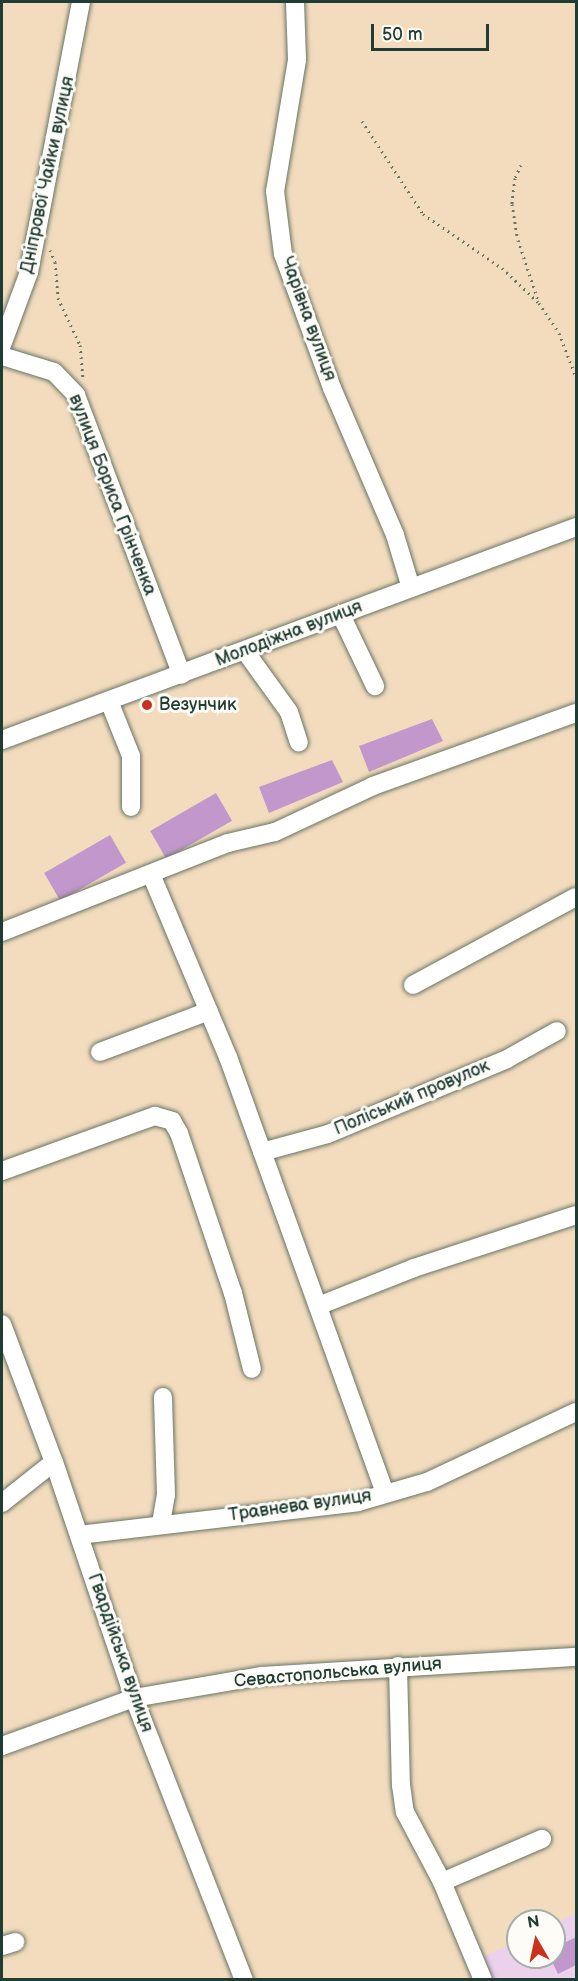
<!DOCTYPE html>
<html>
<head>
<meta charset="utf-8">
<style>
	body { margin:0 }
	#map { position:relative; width:578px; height:1981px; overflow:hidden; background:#f3dcbe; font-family:"Balsamiq Sans",sans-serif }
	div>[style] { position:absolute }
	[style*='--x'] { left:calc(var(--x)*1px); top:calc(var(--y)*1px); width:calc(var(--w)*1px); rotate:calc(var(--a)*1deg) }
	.built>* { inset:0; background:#ebd1eb }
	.building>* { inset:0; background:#c197cc; transform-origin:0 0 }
	.path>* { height:3px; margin-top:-1.5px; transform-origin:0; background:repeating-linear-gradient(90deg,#697564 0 1.5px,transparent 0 6px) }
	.roads { filter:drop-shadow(0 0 2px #697564) drop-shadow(0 0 2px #697564) }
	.minor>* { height:18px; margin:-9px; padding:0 9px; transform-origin:9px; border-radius:9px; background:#fff }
	.dots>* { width:16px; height:16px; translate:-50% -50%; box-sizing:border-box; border:3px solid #fdfcf7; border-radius:50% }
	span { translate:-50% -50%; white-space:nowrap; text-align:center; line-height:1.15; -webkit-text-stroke:6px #fdfcf7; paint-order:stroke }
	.street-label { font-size:18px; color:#1f3d34 }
	.poi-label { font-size:18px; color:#1f3d34 }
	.left { translate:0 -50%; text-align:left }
	.frame { position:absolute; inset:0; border:3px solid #1f3d34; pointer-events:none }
	.north { position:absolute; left:506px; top:1909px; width:60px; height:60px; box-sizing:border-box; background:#fdfcf7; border:2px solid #a4b0a9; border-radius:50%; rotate:351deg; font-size:16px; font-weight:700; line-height:24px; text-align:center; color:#1f3d34 }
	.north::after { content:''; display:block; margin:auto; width:21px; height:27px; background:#c8321e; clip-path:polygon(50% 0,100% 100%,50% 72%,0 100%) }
	.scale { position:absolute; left:371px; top:24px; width:118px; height:27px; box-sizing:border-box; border:3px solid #1f3d34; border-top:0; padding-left:8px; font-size:18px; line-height:21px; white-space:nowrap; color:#1f3d34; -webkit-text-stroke:4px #fdfcf7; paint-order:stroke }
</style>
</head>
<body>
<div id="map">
	<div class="built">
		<i style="clip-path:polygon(576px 1913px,576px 1979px,487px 1979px,478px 1959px,518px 1941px,518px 1957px,554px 1957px,554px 1924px)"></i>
	</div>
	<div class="building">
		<i style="clip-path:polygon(432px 719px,443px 741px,369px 772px,359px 746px)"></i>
		<i style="clip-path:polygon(332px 760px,343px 782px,269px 813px,259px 787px)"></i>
		<i style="left:216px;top:793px;width:32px;height:76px;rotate:60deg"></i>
		<i style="left:110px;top:835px;width:32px;height:76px;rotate:60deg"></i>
		<i style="clip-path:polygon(576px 1937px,576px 1965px,558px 1974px,550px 1957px,554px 1957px,554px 1948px)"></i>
	</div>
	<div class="path">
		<i style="--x:362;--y:121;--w:111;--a:56.7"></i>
		<i style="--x:423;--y:214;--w:96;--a:34.4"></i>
		<i style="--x:502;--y:268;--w:51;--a:43.4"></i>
		<i style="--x:521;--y:165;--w:14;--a:115"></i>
		<i style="--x:515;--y:178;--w:26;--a:97"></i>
		<i style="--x:512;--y:204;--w:36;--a:81"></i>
		<i style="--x:518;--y:240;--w:66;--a:71.6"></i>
		<i style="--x:539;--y:303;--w:36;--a:56"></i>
		<i style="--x:559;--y:333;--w:47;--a:68.9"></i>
		<i style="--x:50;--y:250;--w:13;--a:67"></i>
		<i style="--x:55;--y:262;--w:36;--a:85"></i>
		<i style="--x:58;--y:298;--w:52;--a:64.9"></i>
		<i style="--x:80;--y:345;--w:33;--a:85"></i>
	</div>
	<div class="roads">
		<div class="minor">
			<i style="--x:295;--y:2;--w:58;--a:88"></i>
			<i style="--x:297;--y:60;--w:133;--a:99.5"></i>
			<i style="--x:275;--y:191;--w:64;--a:82.8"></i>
			<i style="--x:283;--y:254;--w:143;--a:69.9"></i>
			<i style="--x:332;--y:388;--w:160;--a:66.8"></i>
			<i style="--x:395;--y:535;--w:55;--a:73.2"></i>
			<i style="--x:2;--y:345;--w:78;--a:-69.7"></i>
			<i style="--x:29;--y:272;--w:275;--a:-79.1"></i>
			<i style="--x:2;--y:356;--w:54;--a:17.1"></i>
			<i style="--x:54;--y:372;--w:32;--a:46"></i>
			<i style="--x:76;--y:395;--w:299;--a:69.3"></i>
			<i style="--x:341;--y:615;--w:79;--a:64.4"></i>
			<i style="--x:245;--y:651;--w:75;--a:54.2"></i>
			<i style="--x:289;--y:712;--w:32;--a:72"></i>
			<i style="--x:109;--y:701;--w:59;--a:68.2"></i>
			<i style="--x:131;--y:756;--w:51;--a:90"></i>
			<i style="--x:2;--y:740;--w:612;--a:-20.36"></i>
			<i style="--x:151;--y:874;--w:199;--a:67.2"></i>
			<i style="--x:228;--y:1057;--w:464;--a:70.2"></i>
			<i style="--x:2;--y:932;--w:243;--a:-21.5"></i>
			<i style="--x:228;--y:843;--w:48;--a:-13.2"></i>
			<i style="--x:275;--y:832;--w:108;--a:-25.1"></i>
			<i style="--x:373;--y:786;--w:216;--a:-19.8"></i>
			<i style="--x:413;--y:985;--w:185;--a:-28.4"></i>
			<i style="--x:100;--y:1052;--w:116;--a:-20.6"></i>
			<i style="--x:262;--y:1152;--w:68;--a:-15.3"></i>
			<i style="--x:328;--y:1134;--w:194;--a:-22.7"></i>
			<i style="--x:507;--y:1059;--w:57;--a:-29.2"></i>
			<i style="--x:2;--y:1171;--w:163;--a:-19.8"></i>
			<i style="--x:155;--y:1116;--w:18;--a:16"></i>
			<i style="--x:172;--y:1121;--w:14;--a:60"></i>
			<i style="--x:179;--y:1133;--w:169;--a:71.4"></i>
			<i style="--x:233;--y:1293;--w:78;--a:76"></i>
			<i style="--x:318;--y:1306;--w:103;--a:-21.6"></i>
			<i style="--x:414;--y:1268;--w:170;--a:-18.1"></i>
			<i style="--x:2;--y:1324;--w:147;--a:69.4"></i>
			<i style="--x:54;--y:1462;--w:249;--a:71.3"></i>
			<i style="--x:134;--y:1698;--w:303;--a:68.7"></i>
			<i style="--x:2;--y:1503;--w:66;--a:-38.3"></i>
			<i style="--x:161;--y:1523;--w:28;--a:-80"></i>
			<i style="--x:166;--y:1495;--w:98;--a:-91.8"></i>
			<i style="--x:79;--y:1535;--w:281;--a:-6.7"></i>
			<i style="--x:358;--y:1502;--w:72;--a:-16.2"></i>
			<i style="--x:427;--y:1482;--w:165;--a:-25.2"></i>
			<i style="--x:398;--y:1666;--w:119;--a:88.6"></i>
			<i style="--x:401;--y:1785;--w:27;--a:82"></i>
			<i style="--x:405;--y:1812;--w:79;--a:62.1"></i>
			<i style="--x:442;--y:1882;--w:106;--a:67.3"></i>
			<i style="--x:2;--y:1746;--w:140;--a:-20"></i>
			<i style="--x:134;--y:1698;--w:130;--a:-9.8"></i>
			<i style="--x:262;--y:1676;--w:315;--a:-3.5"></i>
			<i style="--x:442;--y:1882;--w:109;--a:-23.3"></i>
			<i style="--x:2;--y:1946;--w:14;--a:-17"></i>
		</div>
	</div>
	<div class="dots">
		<i style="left:147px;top:705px;background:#c8321e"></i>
	</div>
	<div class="street-label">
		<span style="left:48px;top:175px;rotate:-78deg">Дніпрової Чайки вулиця</span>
		<span style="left:308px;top:319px;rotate:70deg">Чарівна вулиця</span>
		<span style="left:112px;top:495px;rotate:69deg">вулиця Бориса Грінченка</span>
		<span style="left:289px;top:634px;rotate:-21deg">Молодіжна вулиця</span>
		<span style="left:412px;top:1098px;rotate:-23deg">Поліський провулок</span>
		<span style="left:300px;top:1506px;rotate:-8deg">Травнева вулиця</span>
		<span style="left:120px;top:1653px;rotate:71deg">Гвардійська вулиця</span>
		<span style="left:338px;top:1673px;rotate:-5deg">Севастопольська вулиця</span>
	</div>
	<div class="poi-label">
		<span class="left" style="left:159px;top:705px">Везунчик</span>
	</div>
	<div class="frame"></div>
	<div class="north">N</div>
	<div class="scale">50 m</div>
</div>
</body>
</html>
